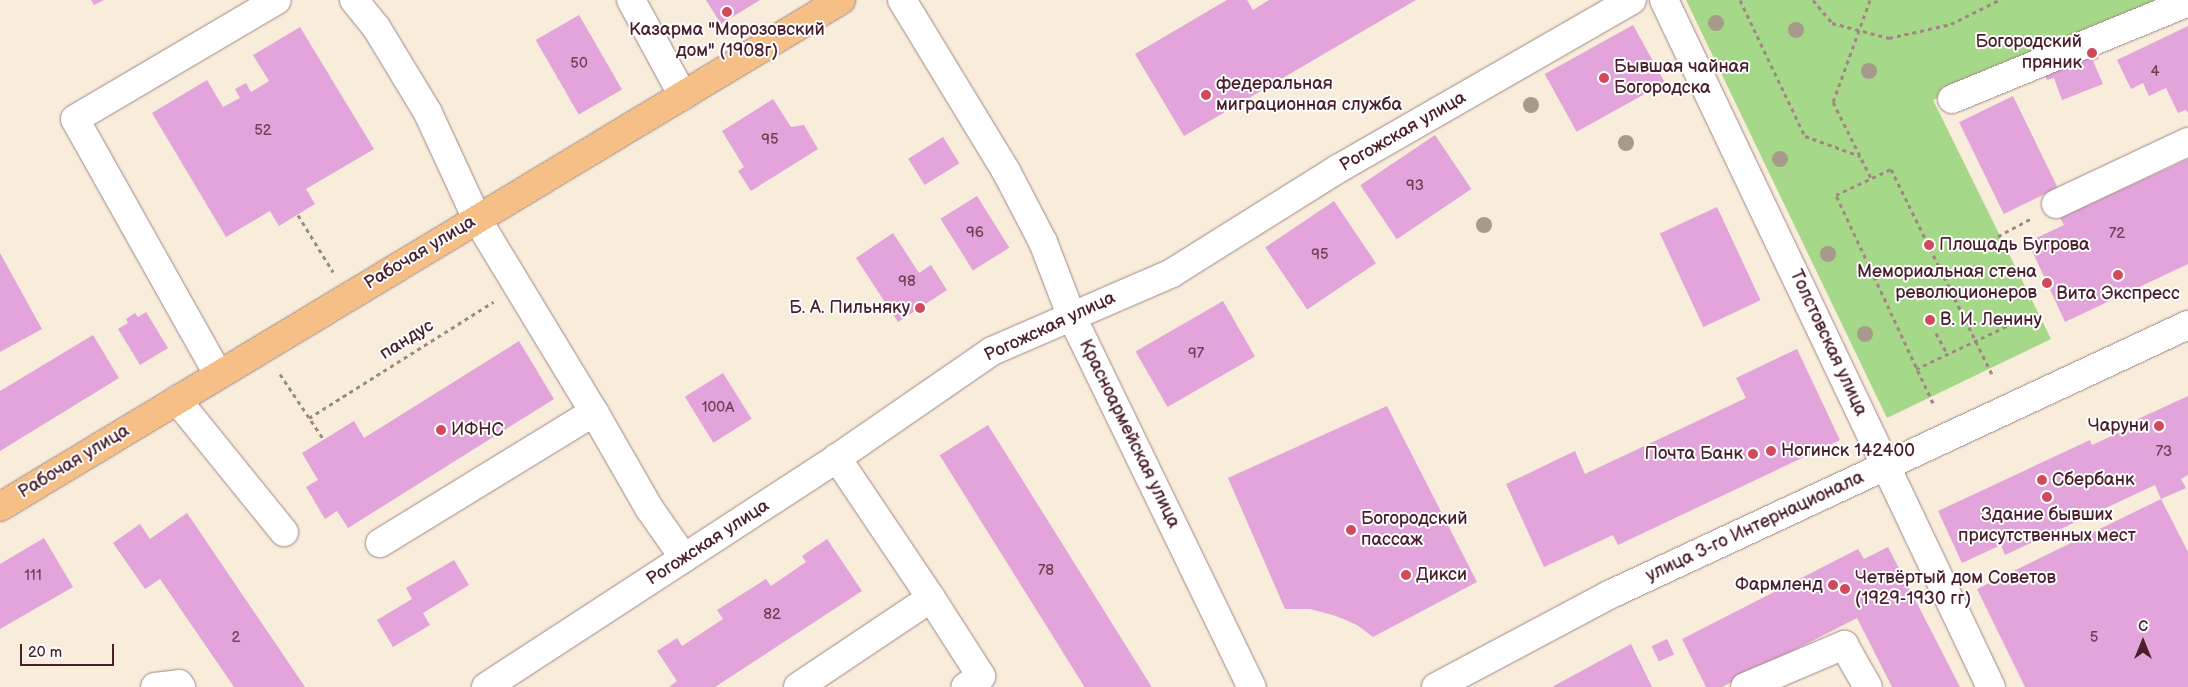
<!DOCTYPE html>
<html>
<head>
<meta charset="utf-8">
<style>
	body { margin:0 }
	#map { position:relative; width:2188px; height:687px; overflow:hidden; background:#f8ecdb; font-family:"Balsamiq Sans",sans-serif }
	div>[style] { position:absolute }
	[style*='--x'] { left:calc(var(--x)*1px); top:calc(var(--y)*1px); width:calc(var(--w)*1px); rotate:calc(var(--a)*1deg) }
	.green>* { inset:0; background:#a5d888 }
	.building>* { inset:0; background:#e2a4da; transform-origin:0 0 }
	.path>* { height:3px; margin-top:-1.5px; transform-origin:0; background:repeating-linear-gradient(90deg,#a18683 0 4px,transparent 0 8px) }
	.roads { filter:drop-shadow(0 0 1px #a18683) drop-shadow(0 0 1px #a18683) }
	.minor>* { height:28px; margin:-14px; padding:0 14px; transform-origin:14px; border-radius:14px; background:#fff }
	.major>* { height:28px; margin:-14px; padding:0 14px; transform-origin:14px; border-radius:14px; background:#f5bf86 }
	.trees>* { width:16px; height:16px; margin:-8px; border-radius:50%; background:#a79a8a }
	.dots>* { width:14px; height:14px; translate:-50% -50%; box-sizing:border-box; border:2px solid #fff; border-radius:50% }
	span { translate:-50% -50%; white-space:nowrap; text-align:center; line-height:1.15; -webkit-text-stroke:4px #fff; paint-order:stroke }
	.number-label { font-size:15px; color:#704057 }
	.number-label span { -webkit-text-stroke-width:0 }
	.poi-label { font-size:18px; color:#4a1f2b }
	.right { translate:-100% -50%; text-align:right }
	.left { translate:0 -50%; text-align:left }
	.street-label { font-size:18px; color:#4a1f2b }
	.north { position:absolute; left:2118px; top:617px; width:50px; height:50px; -webkit-text-stroke:4px #fff; paint-order:stroke; rotate:0deg; font-size:14px; font-weight:700; line-height:20px; text-align:center; color:#4a1f2b }
	.north::after { content:''; display:block; margin:auto; width:18px; height:22px; background:#4a1f2b; clip-path:polygon(50% 0,100% 100%,50% 72%,0 100%) }
	.scale { position:absolute; left:20px; top:644px; width:94px; height:22px; box-sizing:border-box; border:2px solid #4a1f2b; border-top:0; padding-left:6px; font-size:15px; line-height:18px; white-space:nowrap; color:#4a1f2b; -webkit-text-stroke:4px #fff; paint-order:stroke }
</style>
</head>
<body>
<div id="map">
	<div class="green">
		<i style="clip-path:polygon(1686px 0,2160px 0,1933px 100px,2051px 339px,1887px 418px)"></i>
	</div>
	<div class="building">
		<i style="clip-path:polygon(91px 0,104px 0,94px 5px)"></i>
		<i style="clip-path:polygon(706px 0,760px 0,721px 24px)"></i>
		<i style="clip-path:polygon(1227px 0,1247px 0,1253px 10px,1269px 0,1416px 0,1184px 136px,1135px 54px)"></i>
		<i style="left:579px;top:15px;width:86px;height:50px;rotate:60deg"></i>
		<i style="left:1633px;top:25px;width:66px;height:101px;rotate:61deg"></i>
		<i style="clip-path:polygon(2188px 26px,2188px 113px,2186px 110px,2178px 113px,2166px 88px,2149px 96px,2143px 83px,2131px 89px,2117px 60px)"></i>
		<i style="clip-path:polygon(300px 27px,374px 149px,306px 189px,315px 204px,279px 226px,270px 211px,226px 237px,152px 113px,207px 80px,223px 107px,240px 98px,235px 89px,246px 83px,251px 92px,269px 81px,253px 55px)"></i>
		<i style="clip-path:polygon(2095px 47px,2099px 59px,2093px 61px,2103px 84px,2062px 100px,2054px 78px,2047px 80px,2042px 68px)"></i>
		<i style="left:2013px;top:96px;width:102px;height:60px;rotate:64deg"></i>
		<i style="clip-path:polygon(773px 99px,791px 127px,804px 125px,818px 149px,751px 191px,738px 171px,744px 167px,722px 131px)"></i>
		<i style="left:1435px;top:135px;width:65px;height:90px;rotate:56deg"></i>
		<i style="left:943px;top:137px;width:31px;height:41px;rotate:58deg"></i>
		<i style="clip-path:polygon(2188px 159px,2188px 264px,2065px 322px,2028px 242px,2064px 225px,2060px 218px)"></i>
		<i style="left:977px;top:196px;width:61px;height:43px;rotate:58deg"></i>
		<i style="left:1334px;top:201px;width:75px;height:83px;rotate:56deg"></i>
		<i style="left:1717px;top:207px;width:103px;height:63px;rotate:65deg"></i>
		<i style="clip-path:polygon(893px 233px,919px 273px,931px 265px,947px 290px,898px 322px,856px 258px)"></i>
		<i style="clip-path:polygon(0 253px,42px 329px,0 352px)"></i>
		<i style="left:1223px;top:301px;width:64px;height:101px;rotate:60deg"></i>
		<i style="clip-path:polygon(146px 312px,168px 348px,140px 365px,118px 329px,128px 323px,126px 319px,135px 313px,138px 317px)"></i>
		<i style="clip-path:polygon(93px 335px,119px 378px,0 451px,0 391px)"></i>
		<i style="clip-path:polygon(519px 341px,554px 399px,348px 528px,337px 511px,325px 519px,306px 487px,318px 480px,302px 453px,354px 421px,364px 438px)"></i>
		<i style="clip-path:polygon(1797px 349px,1840px 440px,1618px 545px,1613px 535px,1544px 567px,1506px 484px,1575px 451px,1585px 474px,1746px 398px,1736px 378px)"></i>
		<i style="left:723px;top:373px;width:54px;height:45px;rotate:58deg"></i>
		<i style="clip-path:polygon(2188px 396px,2188px 475px,2181px 479px,2186px 488px,2161px 499px,2155px 485px,2005px 555px,2001px 545px,1962px 563px,1938px 511px,2090px 440px,2092px 445px,2129px 428px,2127px 424px)"></i>
		<i style="clip-path:polygon(1387px 406px,1477px 582px,1373px 637px,1357px 625px,1336px 616px,1310px 609px,1285px 609px,1228px 478px)"></i>
		<i style="left:988px;top:425px;width:309px;height:57px;rotate:58deg"></i>
		<i style="clip-path:polygon(2161px 499px,2188px 552px,2188px 687px,2025px 687px,1977px 589px)"></i>
		<i style="clip-path:polygon(187px 513px,305px 687px,234px 687px,160px 579px,145px 589px,113px 543px,140px 524px,150px 539px)"></i>
		<i style="clip-path:polygon(44px 538px,73px 587px,0 629px,0 564px)"></i>
		<i style="clip-path:polygon(827px 539px,862px 591px,715px 687px,669px 687px,677px 681px,657px 651px,677px 638px,682px 646px,723px 619px,717px 610px,766px 579px,771px 586px,806px 562px,802px 556px)"></i>
		<i style="clip-path:polygon(1888px 547px,1960px 687px,1892px 687px,1857px 618px,1722px 687px,1706px 687px,1682px 639px,1858px 549px,1864px 559px)"></i>
		<i style="clip-path:polygon(454px 560px,469px 585px,423px 613px,430px 625px,393px 647px,377px 620px,412px 599px,406px 588px)"></i>
		<i style="left:1667px;top:639px;width:17px;height:17px;rotate:65deg"></i>
		<i style="clip-path:polygon(1631px 644px,1652px 687px,1552px 687px)"></i>
	</div>
	<div class="path">
		<i style="--x:1740;--y:0;--w:151;--a:64.5"></i>
		<i style="--x:1805;--y:136;--w:59;--a:20"></i>
		<i style="--x:1813;--y:0;--w:30;--a:50"></i>
		<i style="--x:1832;--y:23;--w:59;--a:14.7"></i>
		<i style="--x:1889;--y:38;--w:64;--a:-12.7"></i>
		<i style="--x:1951;--y:24;--w:54;--a:-26.6"></i>
		<i style="--x:1870;--y:0;--w:109;--a:109.9"></i>
		<i style="--x:1833;--y:102;--w:85;--a:63.4"></i>
		<i style="--x:298;--y:215;--w:67;--a:58.4"></i>
		<i style="--x:1991;--y:240;--w:47;--a:-28.2"></i>
		<i style="--x:1936;--y:333;--w:24;--a:62"></i>
		<i style="--x:1916;--y:369;--w:124;--a:-25.3"></i>
		<i style="--x:280;--y:374;--w:79;--a:56.3"></i>
		<i style="--x:1933;--y:403;--w:230;--a:-115"></i>
		<i style="--x:1836;--y:195;--w:61;--a:-25.3"></i>
		<i style="--x:1891;--y:169;--w:231;--a:63.8"></i>
		<i style="--x:309;--y:418;--w:218;--a:-32.2"></i>
	</div>
	<div class="roads">
		<div class="minor">
			<i style="--x:354;--y:0;--w:35;--a:51"></i>
			<i style="--x:376;--y:27;--w:100;--a:58.8"></i>
			<i style="--x:428;--y:113;--w:117;--a:65.2"></i>
			<i style="--x:477;--y:219;--w:226;--a:58.8"></i>
			<i style="--x:594;--y:412;--w:251;--a:148.5"></i>
			<i style="--x:631;--y:0;--w:109;--a:61.6"></i>
			<i style="--x:902;--y:0;--w:200;--a:58.7"></i>
			<i style="--x:1006;--y:171;--w:80;--a:62.5"></i>
			<i style="--x:1043;--y:242;--w:78;--a:69"></i>
			<i style="--x:1071;--y:315;--w:414;--a:64.1"></i>
			<i style="--x:1664;--y:0;--w:761;--a:64.55"></i>
			<i style="--x:1952;--y:99;--w:255;--a:-22.3"></i>
			<i style="--x:2056;--y:204;--w:146;--a:-25.2"></i>
			<i style="--x:218;--y:374;--w:292;--a:-119.3"></i>
			<i style="--x:75;--y:119;--w:234;--a:-30.5"></i>
			<i style="--x:177;--y:400;--w:170;--a:51"></i>
			<i style="--x:594;--y:412;--w:111;--a:60.2"></i>
			<i style="--x:649;--y:508;--w:61;--a:55"></i>
			<i style="--x:931;--y:598;--w:93;--a:57.3"></i>
			<i style="--x:981;--y:676;--w:19;--a:145"></i>
			<i style="--x:155;--y:687;--w:24;--a:-7"></i>
			<i style="--x:179;--y:684;--w:4;--a:56"></i>
			<i style="--x:486;--y:687;--w:419;--a:-33.1"></i>
			<i style="--x:837;--y:458;--w:188;--a:-34.6"></i>
			<i style="--x:992;--y:351;--w:196;--a:-23.4"></i>
			<i style="--x:1172;--y:273;--w:196;--a:-32.1"></i>
			<i style="--x:1338;--y:169;--w:339;--a:-29.9"></i>
			<i style="--x:798;--y:687;--w:160;--a:-33.8"></i>
			<i style="--x:931;--y:598;--w:169;--a:-123.9"></i>
			<i style="--x:1436;--y:687;--w:198;--a:-28"></i>
			<i style="--x:1611;--y:594;--w:637;--a:-25"></i>
			<i style="--x:1745;--y:687;--w:108;--a:-23"></i>
			<i style="--x:1844;--y:645;--w:48;--a:60.3"></i>
		</div>
		<div class="major">
			<i style="--x:0;--y:507;--w:982;--a:-31.08"></i>
		</div>
	</div>
	<div class="trees">
		<i style="left:1716px;top:23px"></i>
		<i style="left:1796px;top:30px"></i>
		<i style="left:1869px;top:71px"></i>
		<i style="left:1531px;top:105px"></i>
		<i style="left:1626px;top:143px"></i>
		<i style="left:1780px;top:159px"></i>
		<i style="left:1484px;top:225px"></i>
		<i style="left:1828px;top:254px"></i>
		<i style="left:1865px;top:334px"></i>
	</div>
	<div class="dots">
		<i style="left:727px;top:12px;background:#d1495b"></i>
		<i style="left:2092px;top:53px;background:#d1495b"></i>
		<i style="left:1604px;top:78px;background:#d1495b"></i>
		<i style="left:1206px;top:95px;background:#d1495b"></i>
		<i style="left:1929px;top:245px;background:#d1495b"></i>
		<i style="left:2118px;top:275px;background:#d1495b"></i>
		<i style="left:2047px;top:283px;background:#d1495b"></i>
		<i style="left:920px;top:308px;background:#d1495b"></i>
		<i style="left:1930px;top:320px;background:#d1495b"></i>
		<i style="left:2159px;top:426px;background:#d1495b"></i>
		<i style="left:441px;top:430px;background:#d1495b"></i>
		<i style="left:1771px;top:451px;background:#d1495b"></i>
		<i style="left:1753px;top:454px;background:#d1495b"></i>
		<i style="left:2042px;top:480px;background:#d1495b"></i>
		<i style="left:2047px;top:497px;background:#d1495b"></i>
		<i style="left:1351px;top:530px;background:#d1495b"></i>
		<i style="left:1406px;top:575px;background:#d1495b"></i>
		<i style="left:1833px;top:585px;background:#d1495b"></i>
		<i style="left:1845px;top:589px;background:#d1495b"></i>
	</div>
	<div class="number-label">
		<span style="left:579px;top:64px">50</span>
		<span style="left:2155px;top:72px">4</span>
		<span style="left:263px;top:131px">52</span>
		<span style="left:770px;top:140px">95</span>
		<span style="left:1415px;top:186px">93</span>
		<span style="left:975px;top:233px">96</span>
		<span style="left:2117px;top:234px">72</span>
		<span style="left:1320px;top:255px">95</span>
		<span style="left:907px;top:282px">98</span>
		<span style="left:1196px;top:354px">97</span>
		<span style="left:718px;top:408px">100А</span>
		<span style="left:2164px;top:452px">73</span>
		<span style="left:1046px;top:571px">78</span>
		<span style="left:33px;top:576px">111</span>
		<span style="left:772px;top:615px">82</span>
		<span style="left:236px;top:638px">2</span>
		<span style="left:2094px;top:638px">5</span>
	</div>
	<div class="poi-label">
		<span style="left:727px;top:41px">Казарма "Морозовский<br>дом" (1908г)</span>
		<span class="right" style="left:2082px;top:53px">Богородский<br>пряник</span>
		<span class="left" style="left:1614px;top:78px">Бывшая чайная<br>Богородска</span>
		<span class="left" style="left:1216px;top:95px">федеральная<br>миграционная служба</span>
		<span class="left" style="left:1939px;top:245px">Площадь Бугрова</span>
		<span class="right" style="left:2037px;top:283px">Мемориальная стена<br>революционеров</span>
		<span style="left:2118px;top:294px">Вита Экспресс</span>
		<span class="right" style="left:910px;top:308px">Б. А. Пильняку</span>
		<span class="left" style="left:1940px;top:320px">В. И. Ленину</span>
		<span class="right" style="left:2149px;top:426px">Чаруни</span>
		<span class="left" style="left:451px;top:430px">ИФНС</span>
		<span class="left" style="left:1781px;top:451px">Ногинск 142400</span>
		<span class="right" style="left:1743px;top:454px">Почта Банк</span>
		<span class="left" style="left:2052px;top:480px">Сбербанк</span>
		<span style="left:2047px;top:526px">Здание бывших<br>присутственных мест</span>
		<span class="left" style="left:1361px;top:530px">Богородский<br>пассаж</span>
		<span class="left" style="left:1416px;top:575px">Дикси</span>
		<span class="left" style="left:1855px;top:589px">Четвёртый дом Советов<br>(1929-1930 гг)</span>
		<span class="right" style="left:1823px;top:585px">Фармленд</span>
	</div>
	<div class="street-label">
		<span style="left:1403px;top:132px;rotate:-30deg">Рогожская улица</span>
		<span style="left:420px;top:253px;rotate:-31deg">Рабочая улица</span>
		<span style="left:1050px;top:327px;rotate:-25deg">Рогожская улица</span>
		<span style="left:407px;top:340px;rotate:-32deg">пандус</span>
		<span style="left:1828px;top:343px;rotate:65deg">Толстовская улица</span>
		<span style="left:1129px;top:434px;rotate:64deg">Красноармейская улица</span>
		<span style="left:74px;top:462px;rotate:-31deg">Рабочая улица</span>
		<span style="left:1755px;top:527px;rotate:-25deg">улица 3-го Интернационала</span>
		<span style="left:708px;top:543px;rotate:-33deg">Рогожская улица</span>
	</div>
	<div class="north">С</div>
	<div class="scale">20 m</div>
</div>
</body>
</html>
